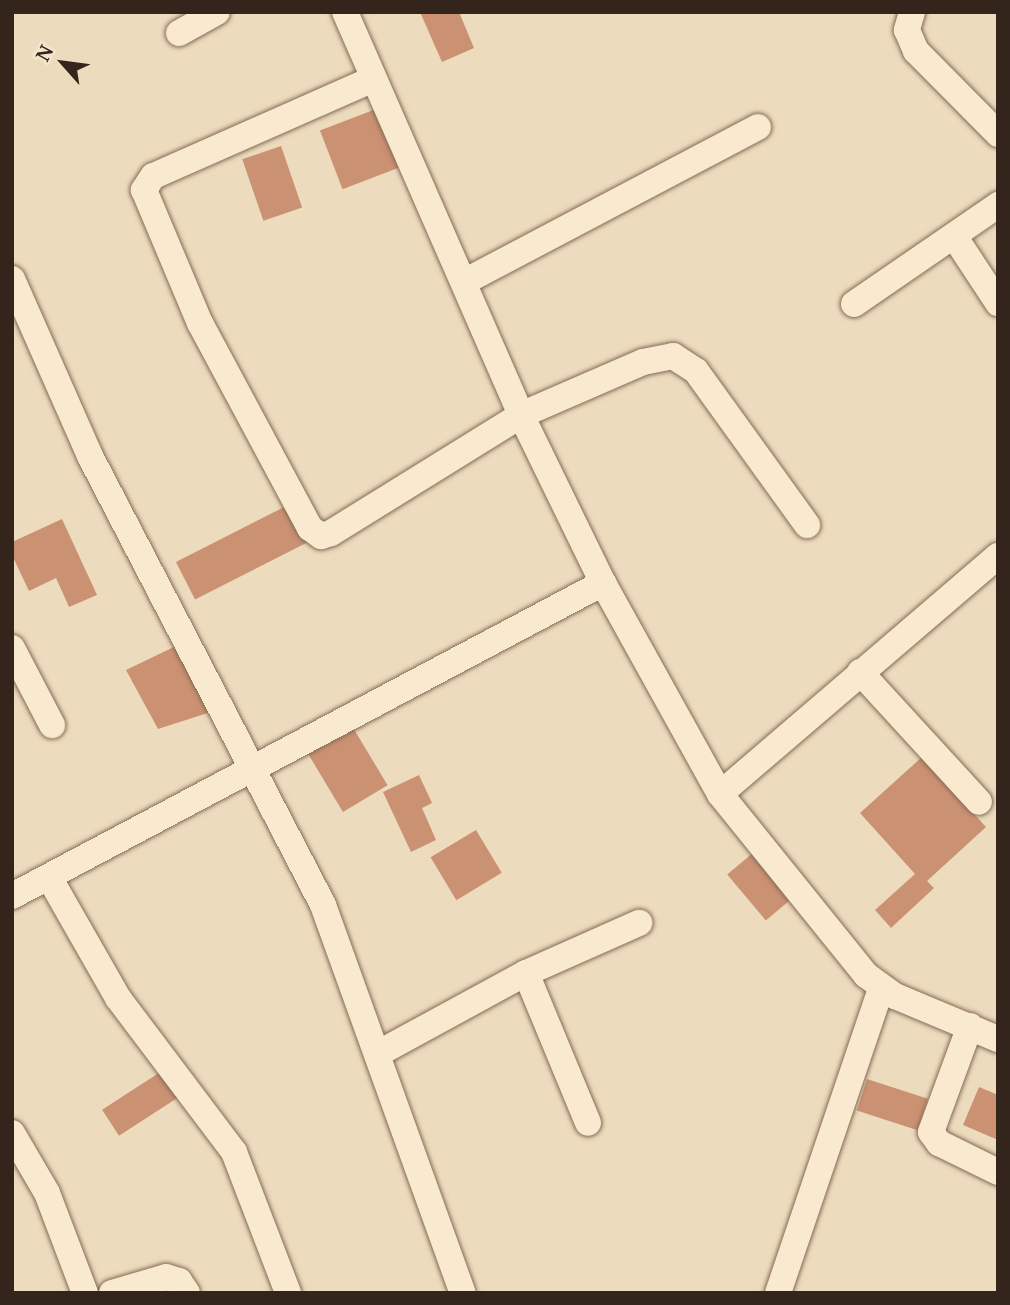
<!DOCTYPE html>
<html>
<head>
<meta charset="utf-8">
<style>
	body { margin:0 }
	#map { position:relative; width:1010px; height:1305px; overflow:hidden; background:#eddbbd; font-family:"Noto Serif",serif }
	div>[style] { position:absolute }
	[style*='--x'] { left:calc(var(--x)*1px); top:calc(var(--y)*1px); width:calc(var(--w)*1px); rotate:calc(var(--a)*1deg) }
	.building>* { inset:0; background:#cb9173; transform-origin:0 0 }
	.roads { filter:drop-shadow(0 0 2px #846b56) drop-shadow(0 0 2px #846b56) }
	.street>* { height:26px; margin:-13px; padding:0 13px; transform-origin:13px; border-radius:13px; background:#f8e9cf }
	span { translate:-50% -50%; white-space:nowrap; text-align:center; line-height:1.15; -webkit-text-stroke:6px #f4e6cc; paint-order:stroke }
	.frame { position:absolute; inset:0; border:14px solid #33251b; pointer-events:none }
	.north { position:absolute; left:28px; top:28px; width:70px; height:70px; -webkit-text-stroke:5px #f4e6cc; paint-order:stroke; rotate:298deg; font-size:19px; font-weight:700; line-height:28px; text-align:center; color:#33251b }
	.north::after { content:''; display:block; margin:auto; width:24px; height:32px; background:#33251b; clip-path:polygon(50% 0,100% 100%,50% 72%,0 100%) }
</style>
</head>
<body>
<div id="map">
	<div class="building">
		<i style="clip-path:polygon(420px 12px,459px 12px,474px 48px,442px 62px)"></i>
		<i style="left:376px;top:109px;width:63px;height:60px;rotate:69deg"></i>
		<i style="left:281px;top:146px;width:65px;height:41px;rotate:71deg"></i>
		<i style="left:290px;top:504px;width:42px;height:128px;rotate:63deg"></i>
		<i style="clip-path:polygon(62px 519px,97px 595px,69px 607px,56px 578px,29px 591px,12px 555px,12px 542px)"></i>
		<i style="clip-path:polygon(178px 645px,217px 710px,158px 729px,126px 670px)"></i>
		<i style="left:352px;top:726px;width:69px;height:52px;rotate:59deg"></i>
		<i style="clip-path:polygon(922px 757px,986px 827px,927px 881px,934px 888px,891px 928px,875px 910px,915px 874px,860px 813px)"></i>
		<i style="clip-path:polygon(419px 775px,432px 803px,422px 808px,436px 840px,411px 852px,383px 792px)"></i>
		<i style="left:476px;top:830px;width:50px;height:53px;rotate:59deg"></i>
		<i style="left:754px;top:852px;width:60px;height:35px;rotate:50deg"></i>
		<i style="left:165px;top:1069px;width:31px;height:75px;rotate:57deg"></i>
		<i style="left:867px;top:1079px;width:64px;height:33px;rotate:18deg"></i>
		<i style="clip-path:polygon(979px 1087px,998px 1095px,998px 1140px,963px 1125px)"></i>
	</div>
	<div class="roads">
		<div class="street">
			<i style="--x:345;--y:12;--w:440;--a:66.4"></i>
			<i style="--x:521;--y:415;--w:187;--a:64"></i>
			<i style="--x:603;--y:583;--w:241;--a:61"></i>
			<i style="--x:720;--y:794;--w:233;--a:51.1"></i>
			<i style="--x:866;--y:975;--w:36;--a:36"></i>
			<i style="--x:895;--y:996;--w:112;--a:22.7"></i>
			<i style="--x:912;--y:12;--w:19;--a:106"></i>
			<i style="--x:907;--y:30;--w:23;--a:67"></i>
			<i style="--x:916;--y:51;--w:117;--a:45.3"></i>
			<i style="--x:179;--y:33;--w:43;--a:-28.9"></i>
			<i style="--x:371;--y:80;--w:238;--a:156.2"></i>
			<i style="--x:153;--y:176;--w:17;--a:123"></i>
			<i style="--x:144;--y:190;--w:144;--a:67.2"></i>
			<i style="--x:200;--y:323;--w:233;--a:61.8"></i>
			<i style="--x:310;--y:528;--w:14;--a:36"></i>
			<i style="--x:321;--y:536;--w:10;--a:-17"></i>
			<i style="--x:331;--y:533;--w:224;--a:-31.8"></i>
			<i style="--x:521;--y:415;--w:133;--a:-23.5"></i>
			<i style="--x:643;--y:362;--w:31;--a:-11"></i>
			<i style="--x:673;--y:356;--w:27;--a:33"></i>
			<i style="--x:696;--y:371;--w:190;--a:54.2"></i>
			<i style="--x:956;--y:239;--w:77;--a:56.7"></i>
			<i style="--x:12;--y:279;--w:193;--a:66.2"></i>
			<i style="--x:90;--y:456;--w:506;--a:62.57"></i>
			<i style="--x:323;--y:905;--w:412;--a:70.2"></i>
			<i style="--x:466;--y:281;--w:330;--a:-27.8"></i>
			<i style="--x:854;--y:304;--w:175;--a:-34.5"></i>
			<i style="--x:12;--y:648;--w:87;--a:62.5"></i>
			<i style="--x:860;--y:672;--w:176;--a:47.5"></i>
			<i style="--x:720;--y:794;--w:366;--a:-40.6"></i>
			<i style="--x:49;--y:877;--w:139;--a:60.3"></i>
			<i style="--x:118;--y:998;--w:193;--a:53"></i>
			<i style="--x:234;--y:1152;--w:151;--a:69"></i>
			<i style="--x:12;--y:896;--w:669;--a:-27.91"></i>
			<i style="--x:526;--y:973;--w:162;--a:67.5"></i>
			<i style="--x:970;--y:1026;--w:113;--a:110.2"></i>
			<i style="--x:931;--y:1132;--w:14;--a:54"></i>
			<i style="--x:939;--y:1143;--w:66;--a:26.2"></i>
			<i style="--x:379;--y:1053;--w:167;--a:-28.6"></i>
			<i style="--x:526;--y:973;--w:124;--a:-23.9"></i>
			<i style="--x:12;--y:1133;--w:69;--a:59.7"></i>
			<i style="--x:47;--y:1193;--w:107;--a:69.2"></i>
			<i style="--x:112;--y:1293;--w:56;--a:-16.5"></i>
			<i style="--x:166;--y:1277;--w:14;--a:17"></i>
			<i style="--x:179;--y:1281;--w:14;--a:56"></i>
			<i style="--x:778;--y:1293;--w:322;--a:-71.3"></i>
		</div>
	</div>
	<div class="frame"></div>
	<div class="north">N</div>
</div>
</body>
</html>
